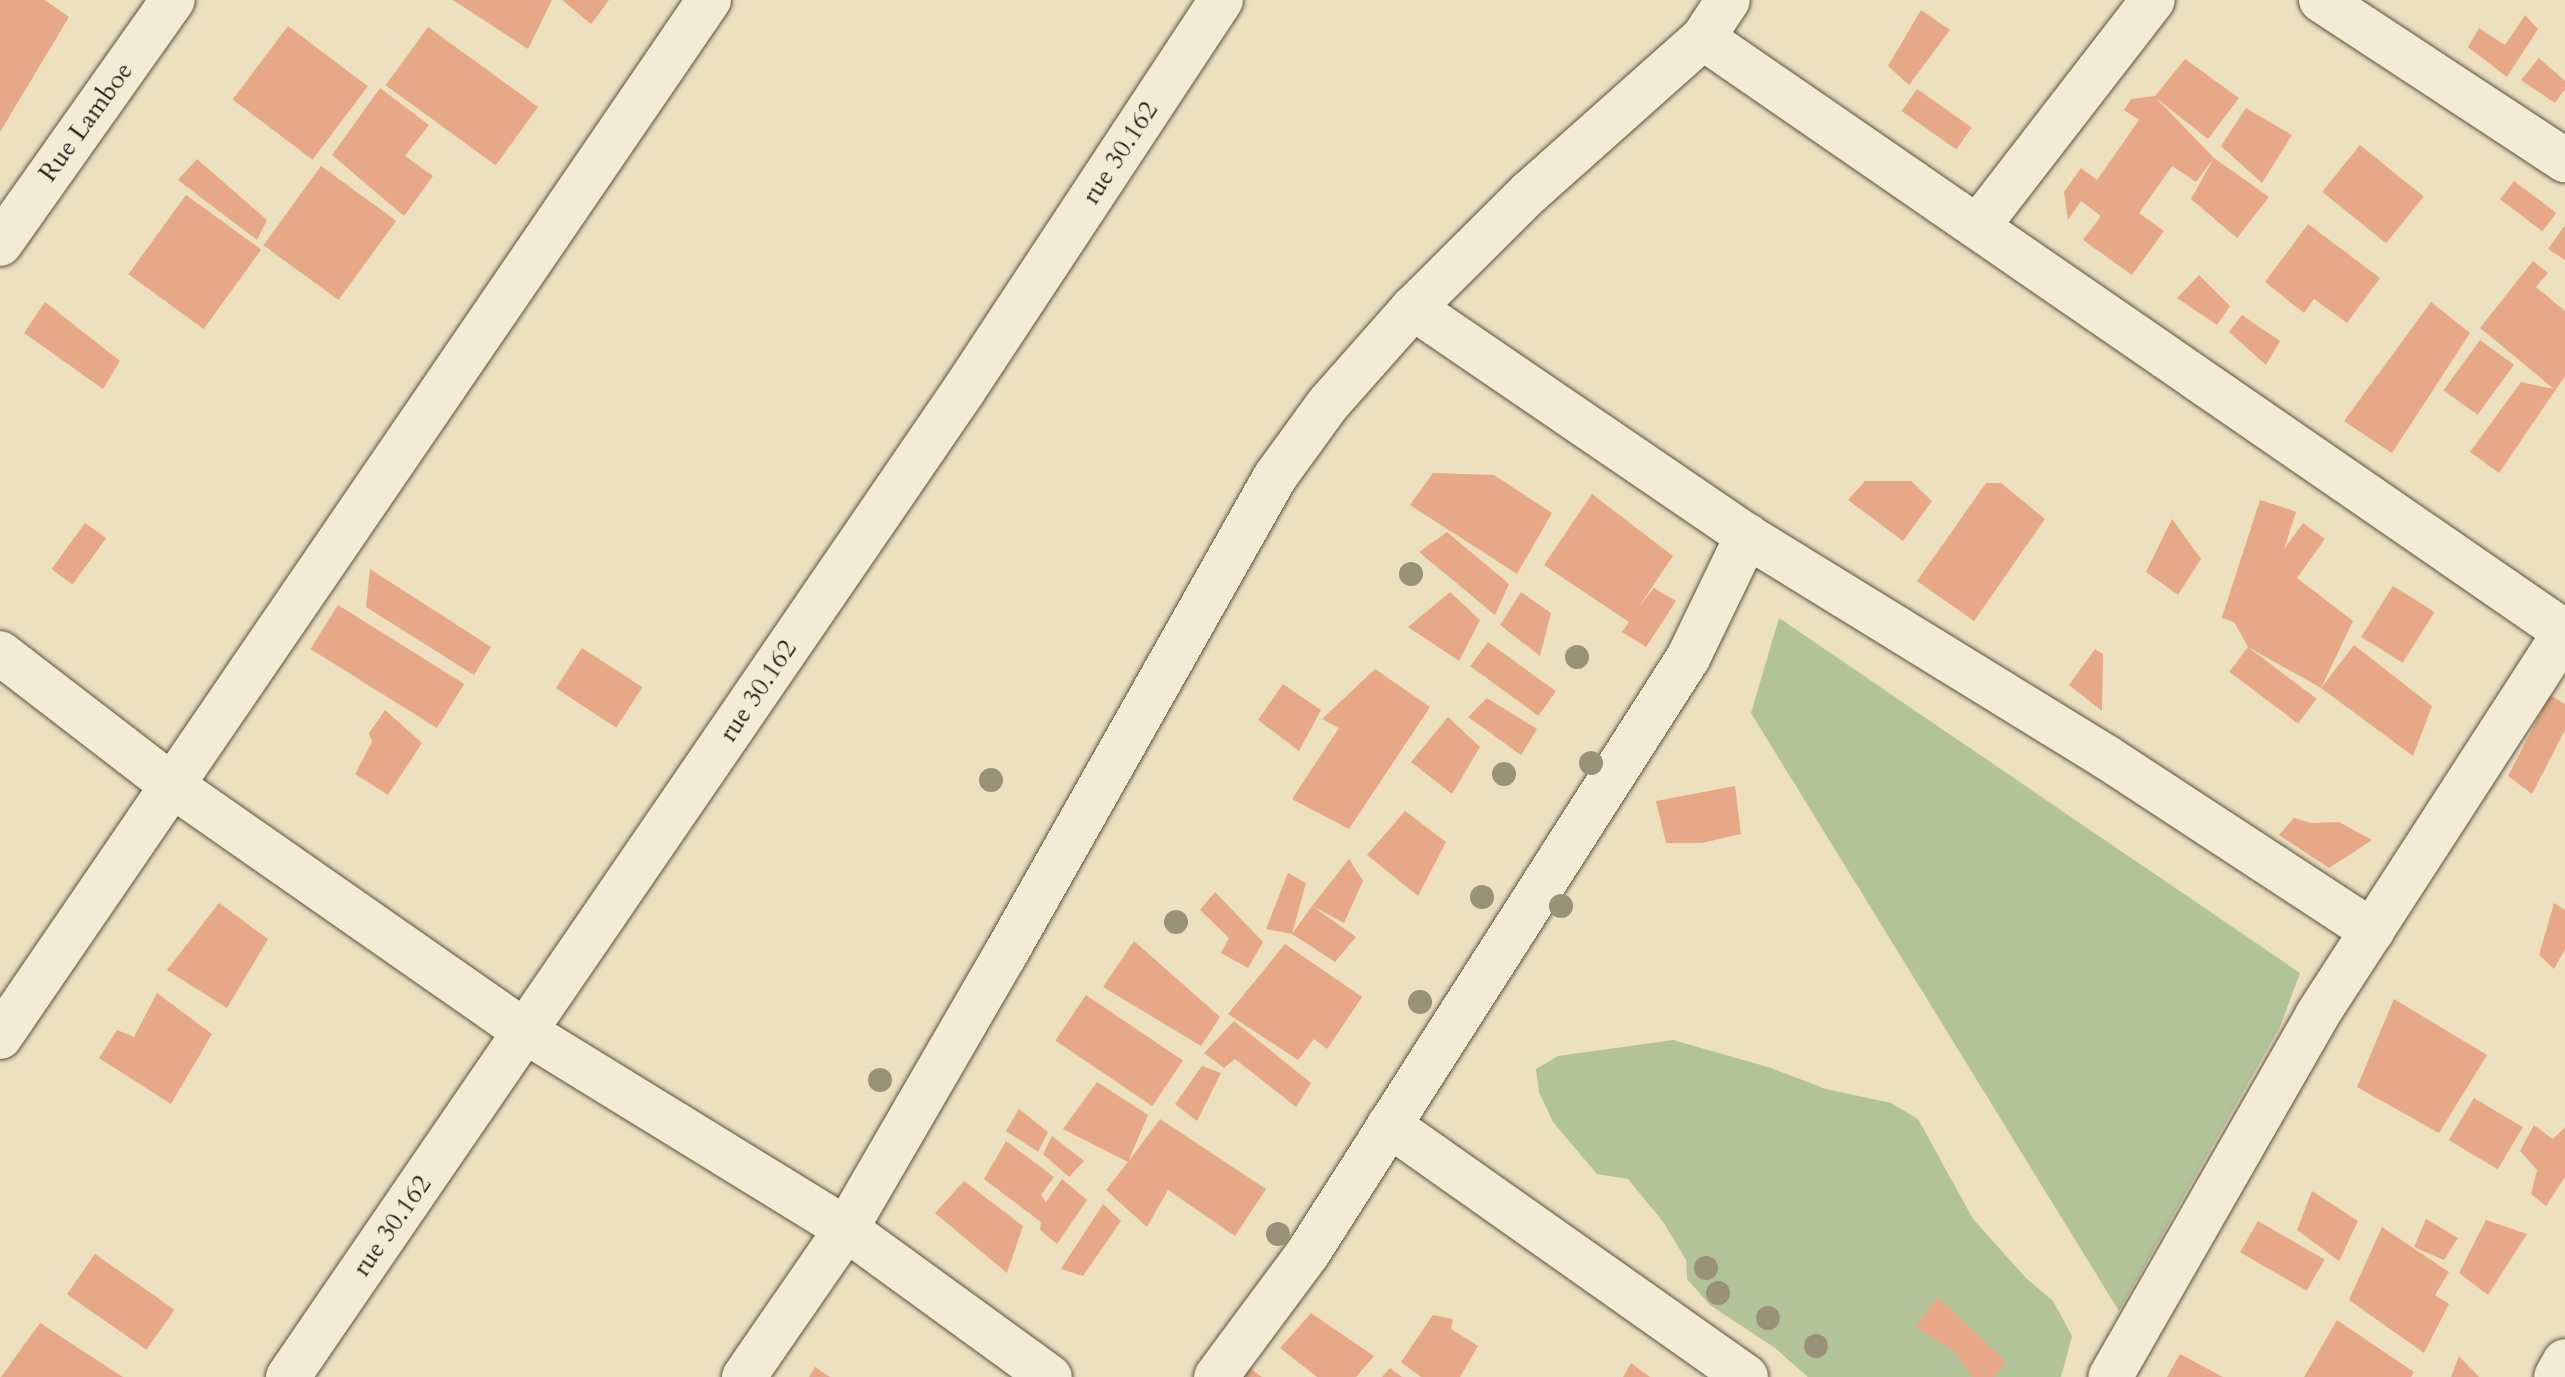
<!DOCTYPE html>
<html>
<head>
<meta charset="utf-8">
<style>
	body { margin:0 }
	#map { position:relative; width:2565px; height:1377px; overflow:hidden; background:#ede0bf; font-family:Cardo,serif }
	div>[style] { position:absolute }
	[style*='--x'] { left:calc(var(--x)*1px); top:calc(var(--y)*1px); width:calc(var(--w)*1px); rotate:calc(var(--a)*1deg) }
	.green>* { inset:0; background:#b2c397 }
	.building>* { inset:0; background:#e6a886; transform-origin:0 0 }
	.roads { filter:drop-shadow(0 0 2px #5c5244) drop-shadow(0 0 2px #5c5244) }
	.street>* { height:44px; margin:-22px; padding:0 22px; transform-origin:22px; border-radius:22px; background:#f3ebd5 }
	.secondary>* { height:44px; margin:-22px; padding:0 22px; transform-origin:22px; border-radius:22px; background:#f3ebd5 }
	.trees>* { width:24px; height:24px; margin:-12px; border-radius:50%; background:#999279 }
	span { translate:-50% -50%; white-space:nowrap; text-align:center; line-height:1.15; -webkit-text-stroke:8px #f3ebd5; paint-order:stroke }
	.street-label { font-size:26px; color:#2c221b }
</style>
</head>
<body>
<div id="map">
	<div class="green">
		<i style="clip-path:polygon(1779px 618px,2300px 973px,2280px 1027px,2119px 1311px,1751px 713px)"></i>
		<i style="clip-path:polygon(1673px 1040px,1768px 1067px,1826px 1089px,1891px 1103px,1918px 1119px,1973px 1219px,2026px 1278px,2053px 1301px,2072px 1336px,2061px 1377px,1808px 1377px,1775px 1348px,1710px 1305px,1687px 1279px,1686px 1260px,1664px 1223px,1628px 1179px,1597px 1174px,1553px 1122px,1539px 1092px,1536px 1069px,1558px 1056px)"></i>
	</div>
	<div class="building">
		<i style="clip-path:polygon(0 0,45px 0,69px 17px,0 132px)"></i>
		<i style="clip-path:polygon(453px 0,552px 0,528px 49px)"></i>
		<i style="clip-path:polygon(562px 0,609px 0,591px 24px)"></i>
		<i style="clip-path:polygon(1921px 10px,1950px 30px,1909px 85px,1888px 66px)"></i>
		<i style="clip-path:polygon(2525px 15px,2538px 29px,2507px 77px,2468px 47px,2479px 28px,2505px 45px)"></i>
		<i style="left:288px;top:26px;width:100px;height:92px;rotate:37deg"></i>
		<i style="left:428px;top:27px;width:136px;height:72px;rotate:36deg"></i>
		<i style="clip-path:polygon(2539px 58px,2565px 81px,2565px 89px,2555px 103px,2521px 80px)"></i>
		<i style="clip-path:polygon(2185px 59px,2239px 98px,2208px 139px,2156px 98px,2214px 158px,2269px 197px,2237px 238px,2191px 199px,2214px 158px,2196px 182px,2172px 166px,2139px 213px,2164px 231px,2132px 275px,2083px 240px,2101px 216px,2081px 201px,2068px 220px,2064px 192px,2081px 168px,2097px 180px,2139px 120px,2124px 110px,2131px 99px,2155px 96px)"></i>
		<i style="clip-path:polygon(380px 88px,429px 125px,405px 156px,433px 176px,404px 216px,332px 155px)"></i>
		<i style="left:1917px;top:89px;width:67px;height:27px;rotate:35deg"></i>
		<i style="clip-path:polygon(2246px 108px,2292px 135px,2262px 183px,2221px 146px)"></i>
		<i style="left:2360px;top:145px;width:82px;height:60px;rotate:39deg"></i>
		<i style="clip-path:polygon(197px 159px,267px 220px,257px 240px,178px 180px)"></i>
		<i style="left:321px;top:166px;width:93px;height:98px;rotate:36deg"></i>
		<i style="left:2514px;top:181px;width:53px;height:23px;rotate:37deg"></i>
		<i style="left:186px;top:195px;width:93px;height:98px;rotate:36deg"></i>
		<i style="clip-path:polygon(2308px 224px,2380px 278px,2347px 323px,2314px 299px,2304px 313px,2265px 282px)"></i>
		<i style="clip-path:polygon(2565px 225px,2565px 260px,2548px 249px)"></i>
		<i style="clip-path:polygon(2533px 261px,2548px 273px,2536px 287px,2565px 311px,2565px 376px,2499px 473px,2470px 452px,2521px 382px,2554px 389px,2480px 328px)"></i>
		<i style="clip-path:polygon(2199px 275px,2230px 306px,2217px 325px,2177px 298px)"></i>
		<i style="clip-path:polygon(45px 302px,120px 361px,103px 389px,24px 333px)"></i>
		<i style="clip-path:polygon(2431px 302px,2470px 333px,2392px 453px,2344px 421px)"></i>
		<i style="clip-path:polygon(2242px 315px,2280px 341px,2266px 365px,2229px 332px)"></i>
		<i style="left:2480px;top:340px;width:42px;height:62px;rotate:36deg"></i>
		<i style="clip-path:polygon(1433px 473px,1494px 475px,1552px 513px,1517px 574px,1410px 505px)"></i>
		<i style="clip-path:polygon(1865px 481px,1911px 481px,1932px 501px,1903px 541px,1848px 500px)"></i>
		<i style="clip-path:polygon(1986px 483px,2001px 483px,2045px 519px,1974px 621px,1917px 581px)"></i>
		<i style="clip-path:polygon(1592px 494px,1673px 556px,1638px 608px,1654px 588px,1676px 601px,1646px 647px,1622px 632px,1629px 622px,1544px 565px)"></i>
		<i style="left:2260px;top:500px;width:38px;height:124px;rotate:18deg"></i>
		<i style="clip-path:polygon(2172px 519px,2201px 559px,2178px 595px,2146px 572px)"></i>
		<i style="left:85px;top:523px;width:26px;height:57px;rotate:36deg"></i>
		<i style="clip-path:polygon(2303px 523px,2325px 539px,2297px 578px,2353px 621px,2321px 688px,2248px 647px,2233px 620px)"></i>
		<i style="clip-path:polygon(1447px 532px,1509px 584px,1495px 615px,1419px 552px)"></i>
		<i style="clip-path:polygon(370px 569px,491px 647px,474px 675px,366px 607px)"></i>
		<i style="left:2393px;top:586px;width:49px;height:60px;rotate:32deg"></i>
		<i style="clip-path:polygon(1450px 592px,1480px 620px,1459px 661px,1408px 627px)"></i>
		<i style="clip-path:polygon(1521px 592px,1551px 613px,1540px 656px,1500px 625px)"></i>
		<i style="left:338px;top:605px;width:149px;height:52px;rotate:32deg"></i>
		<i style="left:1488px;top:642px;width:84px;height:30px;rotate:36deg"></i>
		<i style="clip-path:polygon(2354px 645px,2432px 706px,2413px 756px,2321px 688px)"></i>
		<i style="left:2248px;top:647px;width:86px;height:31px;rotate:37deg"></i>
		<i style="left:582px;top:648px;width:72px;height:48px;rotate:33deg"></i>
		<i style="clip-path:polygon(2095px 649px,2103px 654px,2102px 711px,2069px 685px)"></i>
		<i style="clip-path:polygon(1375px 669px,1430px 707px,1349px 829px,1292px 799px,1339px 728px,1322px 719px)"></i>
		<i style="clip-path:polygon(1283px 684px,1321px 710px,1299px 751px,1258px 720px)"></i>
		<i style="clip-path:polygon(2550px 695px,2565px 704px,2565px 730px,2532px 794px,2508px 776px)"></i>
		<i style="clip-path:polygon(1487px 698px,1537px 729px,1521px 755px,1468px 717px)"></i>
		<i style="clip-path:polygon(385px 710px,422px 743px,388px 795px,355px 774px,372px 742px,369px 733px)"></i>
		<i style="clip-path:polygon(1448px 717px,1480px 747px,1452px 794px,1411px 762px)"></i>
		<i style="clip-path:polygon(1735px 786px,1741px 834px,1702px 843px,1666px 843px,1656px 801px)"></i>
		<i style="clip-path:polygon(1405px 811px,1446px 842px,1418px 896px,1367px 855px)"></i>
		<i style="clip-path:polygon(2294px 818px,2311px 823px,2339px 822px,2372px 840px,2329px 868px,2279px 835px)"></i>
		<i style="clip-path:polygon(1349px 859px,1363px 881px,1344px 923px,1312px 906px)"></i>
		<i style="clip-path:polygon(1288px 873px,1306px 883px,1292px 934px,1312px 906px,1356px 937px,1335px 962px,1292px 934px,1266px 929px)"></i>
		<i style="clip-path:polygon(1215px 892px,1263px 942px,1248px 968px,1221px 953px,1229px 938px,1200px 910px)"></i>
		<i style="clip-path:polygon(219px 903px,268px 939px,227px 1008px,167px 970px)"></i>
		<i style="clip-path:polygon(2554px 903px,2565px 910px,2565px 949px,2554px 969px,2539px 955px)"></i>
		<i style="clip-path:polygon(1134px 941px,1220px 1017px,1201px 1046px,1103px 987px)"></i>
		<i style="clip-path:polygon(1285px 944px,1362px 997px,1327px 1049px,1314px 1039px,1298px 1060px,1228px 1014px)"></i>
		<i style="clip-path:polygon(157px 993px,212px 1034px,171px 1104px,99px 1058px,117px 1030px,134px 1037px)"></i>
		<i style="left:1086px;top:995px;width:117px;height:55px;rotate:34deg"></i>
		<i style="clip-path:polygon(2394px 999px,2487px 1055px,2439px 1133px,2357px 1087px)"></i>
		<i style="clip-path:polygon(1234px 1021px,1311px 1083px,1296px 1107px,1235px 1059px,1224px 1068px,1204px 1053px)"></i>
		<i style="clip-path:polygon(1202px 1066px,1221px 1073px,1197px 1121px,1175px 1104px)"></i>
		<i style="clip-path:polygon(1097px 1082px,1148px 1115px,1128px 1162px,1160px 1119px,1266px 1189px,1235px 1236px,1168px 1190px,1147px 1227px,1106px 1190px,1128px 1162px,1063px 1129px)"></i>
		<i style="left:2474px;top:1098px;width:57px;height:49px;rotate:31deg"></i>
		<i style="clip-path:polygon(1019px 1109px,1048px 1132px,1038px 1152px,1006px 1131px)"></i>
		<i style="clip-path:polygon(2534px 1125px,2553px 1139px,2565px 1127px,2565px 1177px,2546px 1206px,2531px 1194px,2537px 1170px,2520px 1151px)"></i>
		<i style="clip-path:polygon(1052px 1136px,1084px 1161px,1069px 1177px,1043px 1154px)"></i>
		<i style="clip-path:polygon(1006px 1141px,1054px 1177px,1041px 1195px,1046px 1202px,1062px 1179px,1087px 1200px,1057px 1244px,1040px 1230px,1041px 1222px,984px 1179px)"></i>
		<i style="clip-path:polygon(964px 1181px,1023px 1226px,1007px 1273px,935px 1213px)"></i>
		<i style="clip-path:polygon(2312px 1191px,2358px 1221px,2339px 1261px,2297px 1230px)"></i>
		<i style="clip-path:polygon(1103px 1204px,1121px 1221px,1083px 1276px,1061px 1269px)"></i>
		<i style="clip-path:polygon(2426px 1219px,2458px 1238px,2444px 1260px,2414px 1247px)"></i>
		<i style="clip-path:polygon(2486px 1220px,2527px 1234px,2488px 1295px,2459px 1273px)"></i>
		<i style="left:2258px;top:1221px;width:77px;height:36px;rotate:30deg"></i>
		<i style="clip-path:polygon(2382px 1227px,2449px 1272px,2435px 1295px,2449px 1304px,2424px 1353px,2349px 1300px)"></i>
		<i style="left:95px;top:1254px;width:97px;height:49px;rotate:35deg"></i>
		<i style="clip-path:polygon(1938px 1297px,2006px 1362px,1994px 1377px,1972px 1377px,1954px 1351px,1915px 1327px)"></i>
		<i style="clip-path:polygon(1311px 1313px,1374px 1356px,1356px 1377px,1317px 1377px,1280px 1348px)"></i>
		<i style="clip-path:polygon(1433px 1315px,1453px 1319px,1451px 1329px,1478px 1346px,1460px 1377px,1421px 1377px,1401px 1362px)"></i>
		<i style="clip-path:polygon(2337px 1320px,2414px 1372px,2411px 1377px,2304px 1377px)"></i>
		<i style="clip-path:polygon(40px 1323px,123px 1377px,1px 1377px)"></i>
		<i style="clip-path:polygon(2180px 1354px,2223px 1377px,2167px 1377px)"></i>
		<i style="clip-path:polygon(2459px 1356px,2479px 1377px,2451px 1377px)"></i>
		<i style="clip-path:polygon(1631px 1363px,1650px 1377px,1623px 1377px)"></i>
		<i style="clip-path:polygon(815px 1367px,830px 1377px,809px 1377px)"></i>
		<i style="clip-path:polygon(1248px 1367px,1262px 1377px,1242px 1377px)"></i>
		<i style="clip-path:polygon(1390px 1368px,1402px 1377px,1382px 1377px)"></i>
	</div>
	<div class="roads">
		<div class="street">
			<i style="--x:2321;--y:0;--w:292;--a:33.3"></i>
			<i style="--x:1703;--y:38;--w:1047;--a:34.57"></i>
			<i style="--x:2565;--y:632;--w:457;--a:122.9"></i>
			<i style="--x:2317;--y:1016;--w:416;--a:119.8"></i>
			<i style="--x:1979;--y:225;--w:284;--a:-52.3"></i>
			<i style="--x:0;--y:244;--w:299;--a:-54.7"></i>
			<i style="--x:1413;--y:308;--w:404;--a:34.3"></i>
			<i style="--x:1747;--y:536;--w:422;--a:31.6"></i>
			<i style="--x:2106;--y:757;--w:318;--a:33.2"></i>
			<i style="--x:0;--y:653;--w:218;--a:37.6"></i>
			<i style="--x:173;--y:786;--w:430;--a:34.9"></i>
			<i style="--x:526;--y:1032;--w:376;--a:31.6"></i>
			<i style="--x:846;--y:1229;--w:252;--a:36"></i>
			<i style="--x:0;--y:1037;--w:1256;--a:-55.64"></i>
			<i style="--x:1389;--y:1125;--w:437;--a:35.2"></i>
			<i style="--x:288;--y:1377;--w:1196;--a:-55.59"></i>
			<i style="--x:964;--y:390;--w:467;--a:-56.6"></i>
			<i style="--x:744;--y:1377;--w:180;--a:-55.4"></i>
			<i style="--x:846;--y:1229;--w:317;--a:-59.9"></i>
			<i style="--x:1005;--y:955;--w:549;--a:-60.54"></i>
			<i style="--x:1275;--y:477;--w:90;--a:-54"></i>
			<i style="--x:1328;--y:404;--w:128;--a:-48.5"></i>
			<i style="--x:1413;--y:308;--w:165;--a:-44.8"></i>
			<i style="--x:1530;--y:192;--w:232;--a:-41.7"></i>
			<i style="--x:1703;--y:38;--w:45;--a:-56.7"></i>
			<i style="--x:1216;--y:1377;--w:154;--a:-53.4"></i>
			<i style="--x:1308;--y:1253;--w:706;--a:-57.44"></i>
			<i style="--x:1688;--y:658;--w:136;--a:-64.2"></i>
		</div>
		<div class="secondary">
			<i style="--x:2556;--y:1377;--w:18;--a:-61"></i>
		</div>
	</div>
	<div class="trees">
		<i style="left:1411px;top:574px"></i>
		<i style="left:1577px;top:657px"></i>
		<i style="left:1591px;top:763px"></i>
		<i style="left:1504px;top:774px"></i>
		<i style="left:991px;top:780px"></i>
		<i style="left:1482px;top:897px"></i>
		<i style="left:1561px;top:906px"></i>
		<i style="left:1176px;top:922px"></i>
		<i style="left:1420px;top:1002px"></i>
		<i style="left:880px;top:1080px"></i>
		<i style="left:1278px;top:1234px"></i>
		<i style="left:1706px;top:1268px"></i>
		<i style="left:1718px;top:1293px"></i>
		<i style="left:1768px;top:1318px"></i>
		<i style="left:1816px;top:1346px"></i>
	</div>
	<div class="street-label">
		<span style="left:86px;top:122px;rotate:-54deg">Rue Lamboe</span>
		<span style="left:1120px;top:153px;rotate:-57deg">rue 30.162</span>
		<span style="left:758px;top:691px;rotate:-56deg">rue 30.162</span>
		<span style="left:392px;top:1226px;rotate:-55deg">rue 30.162</span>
	</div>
</div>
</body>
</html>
